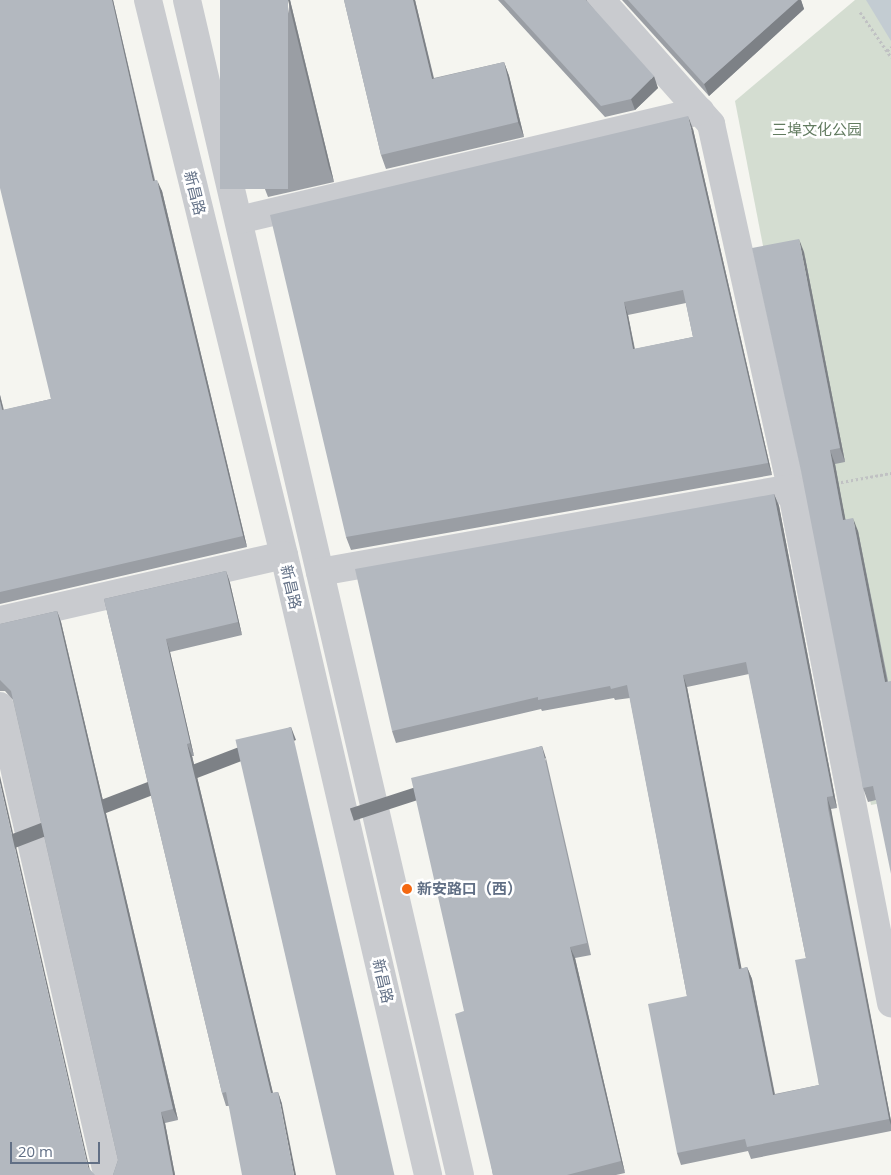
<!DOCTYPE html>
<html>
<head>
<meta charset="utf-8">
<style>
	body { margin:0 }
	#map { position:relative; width:891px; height:1175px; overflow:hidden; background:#f5f5f0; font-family:"Open Sans","Noto Sans SC",sans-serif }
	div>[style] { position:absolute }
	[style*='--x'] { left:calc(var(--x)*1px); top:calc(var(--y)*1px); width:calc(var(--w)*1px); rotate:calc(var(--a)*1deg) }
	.green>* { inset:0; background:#d4ddd1 }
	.water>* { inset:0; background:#c3ccd2 }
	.path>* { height:3px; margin-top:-1.5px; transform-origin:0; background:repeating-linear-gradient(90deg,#c0c1c3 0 2.5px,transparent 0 5px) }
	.minor>* { height:28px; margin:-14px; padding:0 14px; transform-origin:14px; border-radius:14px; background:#c9cbcf }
	.wall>* { inset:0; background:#9a9ea4 }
	.shaded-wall>* { inset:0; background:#7d8186; transform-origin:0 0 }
	.building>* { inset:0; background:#b3b8bf; transform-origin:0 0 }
	.dots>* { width:14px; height:14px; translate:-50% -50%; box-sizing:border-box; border:2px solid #fff; border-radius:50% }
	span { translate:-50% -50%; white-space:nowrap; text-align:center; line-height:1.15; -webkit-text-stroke:5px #fff; paint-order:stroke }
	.park-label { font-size:15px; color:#627b60 }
	.street-label { font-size:15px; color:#616f85 }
	.poi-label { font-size:15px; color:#616f85; font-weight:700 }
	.left { translate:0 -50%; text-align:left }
	.scale { position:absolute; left:10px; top:1142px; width:90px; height:22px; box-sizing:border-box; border:2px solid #616f85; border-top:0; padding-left:6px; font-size:15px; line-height:18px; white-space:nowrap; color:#616f85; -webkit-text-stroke:4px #fff; paint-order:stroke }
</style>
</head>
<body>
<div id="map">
	<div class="green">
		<i style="clip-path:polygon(855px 0,891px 0,891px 801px,871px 805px,735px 101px)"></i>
	</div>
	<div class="water">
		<i style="clip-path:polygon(866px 0,891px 0,891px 41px)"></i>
	</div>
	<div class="path">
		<i style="--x:860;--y:12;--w:55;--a:55.4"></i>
		<i style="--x:887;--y:51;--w:6;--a:-45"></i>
		<i style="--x:836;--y:483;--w:56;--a:-10.3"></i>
	</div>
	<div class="minor">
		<i style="--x:148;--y:0;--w:571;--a:76.23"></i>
		<i style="--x:284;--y:555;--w:637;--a:76.92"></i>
		<i style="--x:187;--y:0;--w:1206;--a:76.92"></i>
		<i style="--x:601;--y:0;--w:166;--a:48.4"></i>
		<i style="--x:711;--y:124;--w:373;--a:77.6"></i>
		<i style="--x:791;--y:488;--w:525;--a:79.01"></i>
		<i style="--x:239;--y:220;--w:474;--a:-13.3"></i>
		<i style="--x:320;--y:572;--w:478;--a:-10.1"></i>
		<i style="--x:0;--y:620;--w:291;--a:-12.9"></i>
		<i style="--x:0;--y:706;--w:481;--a:77.1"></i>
	</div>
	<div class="wall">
		<i style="clip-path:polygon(0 0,113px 0,155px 180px,162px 191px,247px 547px,0 604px,0 395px,4px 410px,51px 399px)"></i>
		<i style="clip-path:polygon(290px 0,334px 182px,268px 197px,263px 184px)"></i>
		<i style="clip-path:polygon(344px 0,415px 0,434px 78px,504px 62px,509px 76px,524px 137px,386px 169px,381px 155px)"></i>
		<i style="clip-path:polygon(498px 0,587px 0,587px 1px,658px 88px,635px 110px,605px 117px)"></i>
		<i style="clip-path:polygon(622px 0,801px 0,804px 9px,709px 96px)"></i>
		<i style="clip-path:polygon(evenodd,693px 129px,772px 475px,351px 550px,346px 537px,693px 129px,686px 303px,693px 337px,635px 349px,628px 315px,686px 303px)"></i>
		<i style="clip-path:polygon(804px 252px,845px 462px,835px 464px,845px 519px,858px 531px,888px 681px,876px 800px,868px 802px,863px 788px)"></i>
		<i style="clip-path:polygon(evenodd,774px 494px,779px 506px,837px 808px,831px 809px,832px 819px,891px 1121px,891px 1131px,751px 1159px,748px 1151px,681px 1165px,677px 1153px,687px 996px,630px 698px,615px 700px,614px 698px,542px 711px,541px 709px,396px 743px,392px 731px,774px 494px,749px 674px,806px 958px,819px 1085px,775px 1094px,752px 979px,747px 967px,741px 969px,687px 687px,749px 674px)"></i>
		<i style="clip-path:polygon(226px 571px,230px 583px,242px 635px,170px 652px,194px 756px,192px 756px,273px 1093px,278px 1092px,282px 1104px,226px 1106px,222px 1093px,104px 599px)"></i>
		<i style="clip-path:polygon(57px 611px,61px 622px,178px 1120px,165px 1123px,175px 1175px,113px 1175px,118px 1160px,13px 700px,5px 691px,0 691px,0 624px)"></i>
		<i style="clip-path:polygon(546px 758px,591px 955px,575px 958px,625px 1173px,616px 1175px,493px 1175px,464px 1011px)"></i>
	</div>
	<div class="shaded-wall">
		<i style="clip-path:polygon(112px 0,113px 0,157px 192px,153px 181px)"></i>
		<i style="clip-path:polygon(288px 0,290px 0,334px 182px,329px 168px)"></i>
		<i style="clip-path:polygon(413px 0,415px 0,437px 93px,432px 79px)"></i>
		<i style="clip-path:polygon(798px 0,801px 0,804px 9px,709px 96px,704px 84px)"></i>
		<i style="clip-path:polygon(504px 62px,509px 76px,524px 137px,518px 122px)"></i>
		<i style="clip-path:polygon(654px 76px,658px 88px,635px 110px,631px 99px)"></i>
		<i style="clip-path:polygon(688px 116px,693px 129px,772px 475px,768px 463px)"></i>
		<i style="clip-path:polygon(157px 180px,162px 191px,247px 547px,243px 536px)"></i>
		<i style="clip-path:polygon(799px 239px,804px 252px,845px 462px,840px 448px)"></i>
		<i style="clip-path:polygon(624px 302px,628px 315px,637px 362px,633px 349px)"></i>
		<i style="clip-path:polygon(0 395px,6px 422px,0 401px)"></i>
		<i style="clip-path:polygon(830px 450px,835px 464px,848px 533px,843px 520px)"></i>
		<i style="clip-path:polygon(774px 494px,779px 506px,837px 808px,833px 796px)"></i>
		<i style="clip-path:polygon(853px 518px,858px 531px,890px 696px,885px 682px)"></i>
		<i style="clip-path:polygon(226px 571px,230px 583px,242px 635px,238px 622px)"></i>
		<i style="clip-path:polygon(57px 611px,61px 622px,178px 1120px,173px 1109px)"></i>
		<i style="clip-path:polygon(166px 639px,170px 652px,194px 756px,190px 743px)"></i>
		<i style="clip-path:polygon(683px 675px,687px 687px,744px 981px,739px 969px)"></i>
		<i style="left:291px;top:727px;width:14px;height:460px;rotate:69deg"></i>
		<i style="clip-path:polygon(187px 744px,192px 756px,276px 1106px,271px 1093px)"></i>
		<i style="left:542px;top:746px;width:13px;height:202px;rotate:72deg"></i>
		<i style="clip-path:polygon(0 776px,91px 1175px,88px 1167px,0 783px)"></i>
		<i style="clip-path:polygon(827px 797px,831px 809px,891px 1121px,891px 1125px,889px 1119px)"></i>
		<i style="clip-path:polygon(570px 947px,575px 958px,625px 1173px,621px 1161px)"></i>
		<i style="clip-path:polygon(747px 967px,752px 979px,777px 1107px,773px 1095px)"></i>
		<i style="clip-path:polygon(278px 1092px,282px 1104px,296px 1175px,294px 1175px)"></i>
		<i style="clip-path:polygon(161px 1112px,165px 1123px,175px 1175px,173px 1175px)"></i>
	</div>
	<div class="building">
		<i style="clip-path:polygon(0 0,112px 0,153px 181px,157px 180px,243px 536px,0 592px,0 401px,2px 410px,51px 399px,0 188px)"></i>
		<i style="left:220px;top:0;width:68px;height:189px"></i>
		<i style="clip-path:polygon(344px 0,413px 0,432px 79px,504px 62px,518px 122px,381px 155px)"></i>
		<i style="clip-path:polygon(504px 0,586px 0,654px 76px,631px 99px,601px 106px)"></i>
		<i style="clip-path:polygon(628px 0,798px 0,704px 84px)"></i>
		<i style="clip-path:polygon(evenodd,688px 116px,768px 463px,346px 537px,270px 215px,688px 116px,683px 290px,693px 337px,633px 349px,624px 302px,683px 290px)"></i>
		<i style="clip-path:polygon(799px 239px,840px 448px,830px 450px,843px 520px,853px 518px,885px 682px,891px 681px,891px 874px,873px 786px,863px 788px,801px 471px,752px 248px)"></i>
		<i style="clip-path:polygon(evenodd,774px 494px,833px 796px,827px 797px,828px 808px,889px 1119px,747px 1147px,745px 1139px,677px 1153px,648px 1004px,687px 996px,627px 685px,611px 689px,610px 686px,538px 700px,538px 697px,392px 731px,355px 569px,774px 494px,746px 662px,806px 958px,795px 960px,819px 1085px,773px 1095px,747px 967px,739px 969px,683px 675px,746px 662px)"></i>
		<i style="clip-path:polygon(226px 571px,238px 622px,166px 639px,190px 743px,187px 744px,271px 1093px,278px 1092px,294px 1175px,242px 1175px,226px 1092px,222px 1093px,104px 599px)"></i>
		<i style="clip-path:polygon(57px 611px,173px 1109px,161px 1112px,173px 1175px,113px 1175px,118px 1160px,11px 691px,0 680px,0 624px)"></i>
		<i style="left:291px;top:727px;width:460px;height:57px;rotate:77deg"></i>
		<i style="clip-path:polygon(542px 746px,587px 943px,570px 947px,621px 1161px,567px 1175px,493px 1175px,455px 1014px,464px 1011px,411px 778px)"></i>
		<i style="clip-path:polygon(0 783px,88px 1167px,95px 1175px,0 1175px)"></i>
	</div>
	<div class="dots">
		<i style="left:407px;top:889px;background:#f46811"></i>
	</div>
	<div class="park-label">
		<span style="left:817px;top:130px">三埠文化公园</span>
	</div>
	<div class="street-label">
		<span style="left:195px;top:193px;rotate:76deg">新昌路</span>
		<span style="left:291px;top:587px;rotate:77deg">新昌路</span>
		<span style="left:383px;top:981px;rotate:77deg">新昌路</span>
	</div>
	<div class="poi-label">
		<span class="left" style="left:417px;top:889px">新安路口（西）</span>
	</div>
	<div class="scale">20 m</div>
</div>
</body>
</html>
